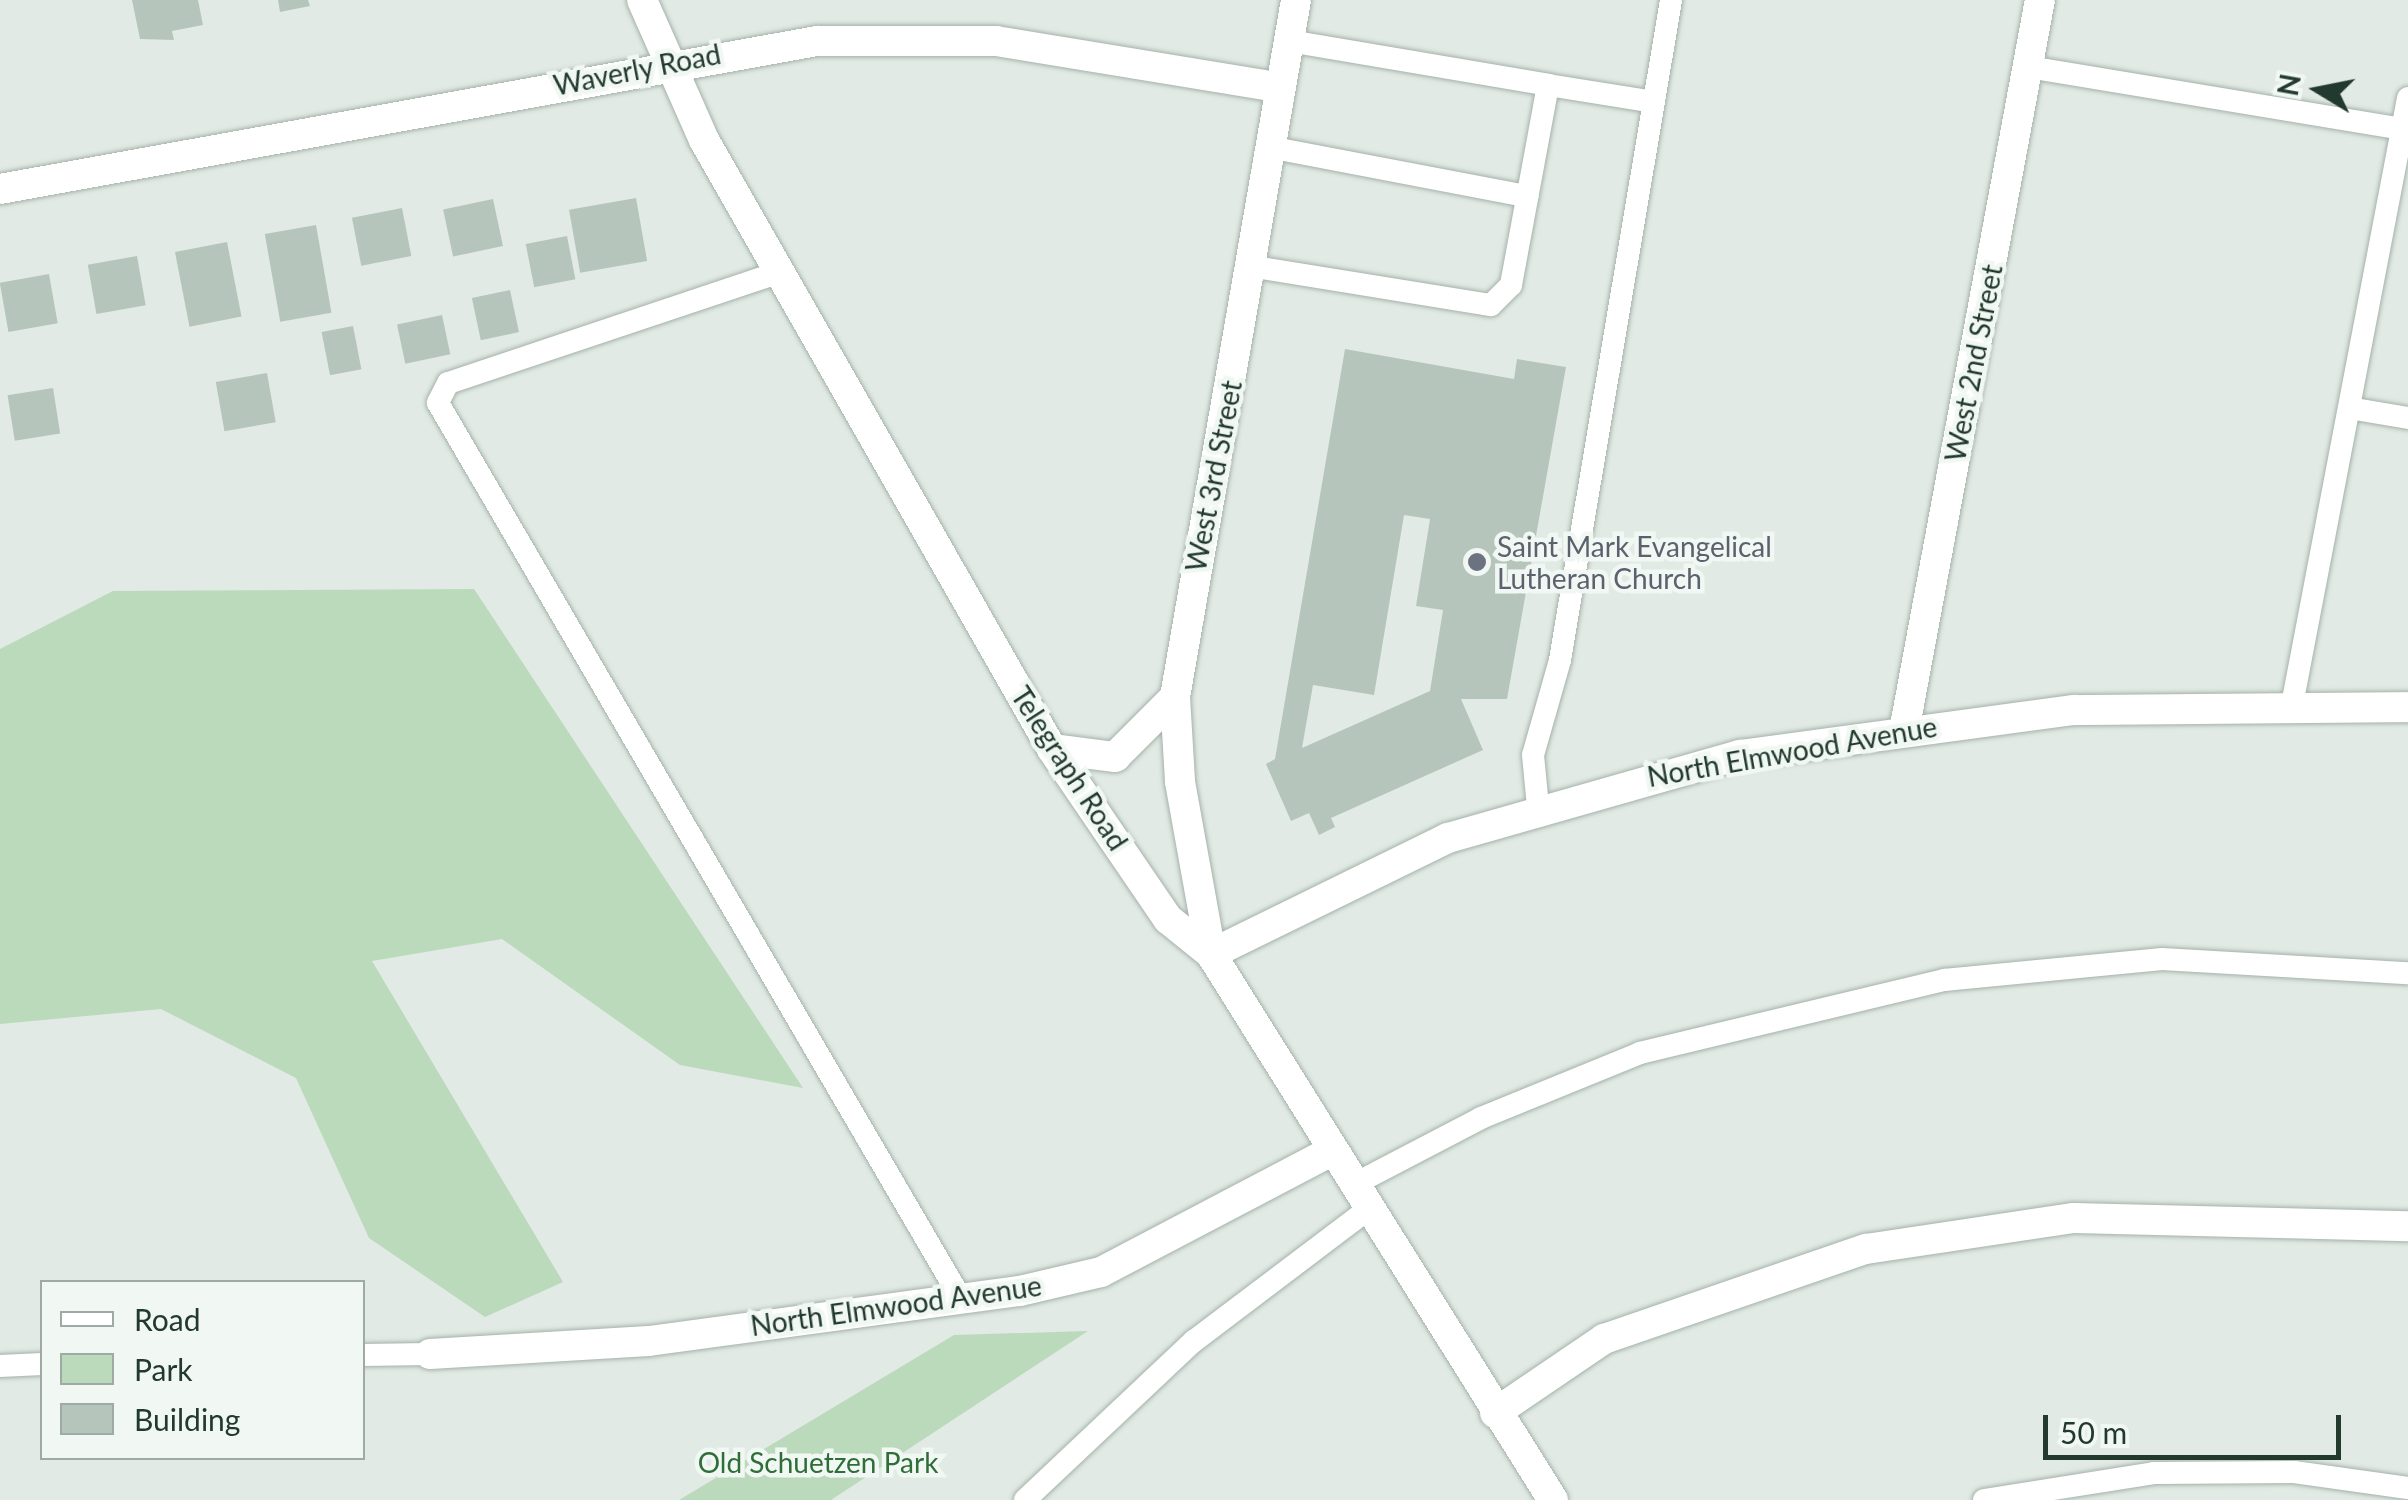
<!DOCTYPE html>
<html>
<head>
<meta charset="utf-8">
<style>
	body { margin:0 }
	#map { position:relative; width:2408px; height:1500px; overflow:hidden; background:#e1eae4; font-family:Lato,sans-serif }
	div>[style] { position:absolute }
	[style*='--x'] { left:calc(var(--x)*1px); top:calc(var(--y)*1px); width:calc(var(--w)*1px); rotate:calc(var(--a)*1deg) }
	.green>* { inset:0; background:#bbdabc }
	.building>* { inset:0; background:#b6c5bc; transform-origin:0 0 }
	.roads { filter:drop-shadow(0 0 2px #a4b2aa) drop-shadow(0 0 2px #a4b2aa) }
	.lane>* { height:22px; margin:-11px; padding:0 11px; transform-origin:11px; border-radius:11px; background:#fff }
	.street>* { height:30px; margin:-15px; padding:0 15px; transform-origin:15px; border-radius:15px; background:#fff }
	.secondary>* { height:30px; margin:-15px; padding:0 15px; transform-origin:15px; border-radius:15px; background:#fff }
	.dots>* { width:28px; height:28px; translate:-50% -50%; box-sizing:border-box; border:5px solid #f1f7f3; border-radius:50% }
	span { translate:-50% -50%; white-space:nowrap; text-align:center; line-height:1.15; -webkit-text-stroke:9px #f1f7f3; paint-order:stroke }
	.street-label { font-size:28px; color:#223a2e }
	.worship-label { font-size:28px; color:#5b616d }
	.left { translate:0 -50%; text-align:left }
	.park-label { font-size:28px; color:#2f6e38 }
	.legend { position:absolute; left:40px; top:1280px; width:325px; height:180px; box-sizing:border-box; background:#f1f7f3; border:2px solid #9eaba4; margin:0; padding:12px 18px; list-style:none; font-size:30px; color:#223a2e }
	.legend li { display:flex; align-items:center; gap:20px; height:50px }
	.legend b { width:50px; border:2px solid #9eaba4 }
	.north { position:absolute; left:2268px; top:40px; width:100px; height:100px; -webkit-text-stroke:8px #f1f7f3; paint-order:stroke; rotate:280deg; font-size:28px; font-weight:700; line-height:40px; text-align:center; color:#223a2e }
	.north::after { content:''; display:block; margin:auto; width:35px; height:45px; background:#223a2e; clip-path:polygon(50% 0,100% 100%,50% 72%,0 100%) }
	.scale { position:absolute; left:2043px; top:1415px; width:298px; height:45px; box-sizing:border-box; border:5px solid #223a2e; border-top:0; padding-left:12px; font-size:30px; line-height:35px; white-space:nowrap; color:#223a2e; -webkit-text-stroke:8px #f1f7f3; paint-order:stroke }
</style>
</head>
<body>
<div id="map">
	<div class="green">
		<i style="clip-path:polygon(474px 589px,803px 1088px,680px 1065px,502px 939px,372px 961px,563px 1282px,485px 1317px,369px 1238px,296px 1078px,161px 1009px,0 1024px,0 649px,113px 591px)"></i>
		<i style="clip-path:polygon(1088px 1331px,831px 1500px,679px 1500px,954px 1335px)"></i>
	</div>
	<div class="building">
		<i style="clip-path:polygon(132px 0,198px 0,203px 25px,172px 31px,174px 40px,140px 39px)"></i>
		<i style="clip-path:polygon(278px 0,308px 0,310px 6px,280px 12px)"></i>
		<i style="left:636px;top:198px;width:64px;height:68px;rotate:80deg"></i>
		<i style="left:493px;top:199px;width:48px;height:51px;rotate:78deg"></i>
		<i style="left:402px;top:208px;width:49px;height:51px;rotate:79deg"></i>
		<i style="left:316px;top:225px;width:89px;height:52px;rotate:80deg"></i>
		<i style="left:567px;top:236px;width:44px;height:42px;rotate:79deg"></i>
		<i style="left:227px;top:242px;width:76px;height:53px;rotate:79deg"></i>
		<i style="left:137px;top:256px;width:50px;height:50px;rotate:80deg"></i>
		<i style="left:49px;top:274px;width:50px;height:50px;rotate:80deg"></i>
		<i style="left:510px;top:290px;width:43px;height:39px;rotate:78deg"></i>
		<i style="left:442px;top:315px;width:40px;height:46px;rotate:78deg"></i>
		<i style="left:353px;top:326px;width:44px;height:32px;rotate:79deg"></i>
		<i style="clip-path:polygon(evenodd,1345px 349px,1514px 379px,1517px 359px,1566px 367px,1507px 699px,1461px 699px,1483px 750px,1331px 818px,1335px 827px,1319px 835px,1309px 813px,1291px 821px,1266px 764px,1275px 759px,1345px 349px,1404px 515px,1430px 519px,1416px 606px,1443px 610px,1430px 691px,1302px 748px,1313px 685px,1374px 695px,1404px 515px)"></i>
		<i style="left:267px;top:373px;width:50px;height:52px;rotate:80deg"></i>
		<i style="left:53px;top:388px;width:46px;height:46px;rotate:81deg"></i>
	</div>
	<div class="roads">
		<div class="lane">
			<i style="--x:1289;--y:41;--w:263;--a:9.6"></i>
			<i style="--x:2028;--y:67;--w:385;--a:9.4"></i>
			<i style="--x:1269;--y:147;--w:263;--a:10.8"></i>
			<i style="--x:1249;--y:266;--w:245;--a:9.2"></i>
			<i style="--x:1491;--y:305;--w:28;--a:-45"></i>
			<i style="--x:1511;--y:285;--w:203;--a:-79.5"></i>
			<i style="--x:1548;--y:85;--w:107;--a:9.1"></i>
			<i style="--x:777;--y:273;--w:347;--a:161.5"></i>
			<i style="--x:448;--y:383;--w:22;--a:117"></i>
			<i style="--x:438;--y:403;--w:1035;--a:59.72"></i>
			<i style="--x:2355;--y:409;--w:54;--a:9.6"></i>
			<i style="--x:2292;--y:705;--w:618;--a:-79.18"></i>
			<i style="--x:1538;--y:807;--w:52;--a:-95.5"></i>
			<i style="--x:1533;--y:755;--w:99;--a:-74.1"></i>
			<i style="--x:1560;--y:660;--w:669;--a:-80.45"></i>
			<i style="--x:1353;--y:1185;--w:144;--a:-27.6"></i>
			<i style="--x:1481;--y:1118;--w:172;--a:-22.2"></i>
			<i style="--x:1640;--y:1053;--w:313;--a:-13.5"></i>
			<i style="--x:1944;--y:980;--w:219;--a:-5.5"></i>
			<i style="--x:2162;--y:959;--w:246;--a:3.3"></i>
			<i style="--x:362;--y:1355;--w:68;--a:-0.8"></i>
			<i style="--x:0;--y:1366;--w:42;--a:-2.7"></i>
			<i style="--x:1025;--y:1500;--w:232;--a:-43.3"></i>
			<i style="--x:1194;--y:1341;--w:216;--a:-37.1"></i>
			<i style="--x:1984;--y:1500;--w:172;--a:-9"></i>
			<i style="--x:2154;--y:1473;--w:140;--a:-0.4"></i>
			<i style="--x:2294;--y:1472;--w:115;--a:8"></i>
		</div>
		<div class="street">
			<i style="--x:1905;--y:726;--w:738;--a:-79.47"></i>
			<i style="--x:1211;--y:954;--w:264;--a:-26.1"></i>
			<i style="--x:1448;--y:838;--w:304;--a:-15.9"></i>
			<i style="--x:1740;--y:755;--w:337;--a:-7.7"></i>
			<i style="--x:2074;--y:710;--w:334;--a:-0.5"></i>
			<i style="--x:430;--y:1354;--w:219;--a:-3.4"></i>
			<i style="--x:649;--y:1341;--w:374;--a:-7.7"></i>
			<i style="--x:1020;--y:1291;--w:83;--a:-13.2"></i>
			<i style="--x:1101;--y:1272;--w:260;--a:-27.7"></i>
			<i style="--x:1495;--y:1413;--w:132;--a:-34.2"></i>
			<i style="--x:1604;--y:1339;--w:277;--a:-19"></i>
			<i style="--x:1866;--y:1249;--w:210;--a:-8.5"></i>
			<i style="--x:2074;--y:1218;--w:334;--a:1.4"></i>
		</div>
		<div class="secondary">
			<i style="--x:642;--y:0;--w:153;--a:66.1"></i>
			<i style="--x:704;--y:140;--w:701;--a:60.26"></i>
			<i style="--x:1052;--y:749;--w:206;--a:55.7"></i>
			<i style="--x:1168;--y:919;--w:55;--a:39.1"></i>
			<i style="--x:1211;--y:954;--w:644;--a:57.94"></i>
			<i style="--x:0;--y:189;--w:830;--a:-10.27"></i>
			<i style="--x:817;--y:41;--w:179;--a:0"></i>
			<i style="--x:996;--y:41;--w:286;--a:9.3"></i>
			<i style="--x:1052;--y:749;--w:64;--a:7.2"></i>
			<i style="--x:1115;--y:757;--w:85;--a:-45"></i>
			<i style="--x:1211;--y:954;--w:176;--a:-100.2"></i>
			<i style="--x:1180;--y:781;--w:84;--a:-93.4"></i>
			<i style="--x:1175;--y:697;--w:707;--a:-80.15"></i>
		</div>
	</div>
	<div class="dots">
		<i style="left:1477px;top:562px;background:#6b7280"></i>
	</div>
	<div class="street-label">
		<span style="left:637px;top:69px;rotate:-11deg">Waverly Road</span>
		<span style="left:1973px;top:363px;rotate:-79deg">West 2nd Street</span>
		<span style="left:1213px;top:476px;rotate:-79deg">West 3rd Street</span>
		<span style="left:1792px;top:751px;rotate:-10deg">North Elmwood Avenue</span>
		<span style="left:1070px;top:768px;rotate:57deg">Telegraph Road</span>
		<span style="left:896px;top:1305px;rotate:-8deg">North Elmwood Avenue</span>
	</div>
	<div class="worship-label">
		<span class="left" style="left:1497px;top:562px">Saint Mark Evangelical<br>Lutheran Church</span>
	</div>
	<div class="park-label">
		<span style="left:818px;top:1462px">Old Schuetzen Park</span>
	</div>
	<ul class="legend">
	<li><b style="height:12px;background:#fff"></b>Road</li>
	<li><b style="height:28px;background:#bbdabc"></b>Park</li>
	<li><b style="height:28px;background:#b6c5bc"></b>Building</li>
	</ul>
	<div class="north">N</div>
	<div class="scale">50 m</div>
</div>
</body>
</html>
